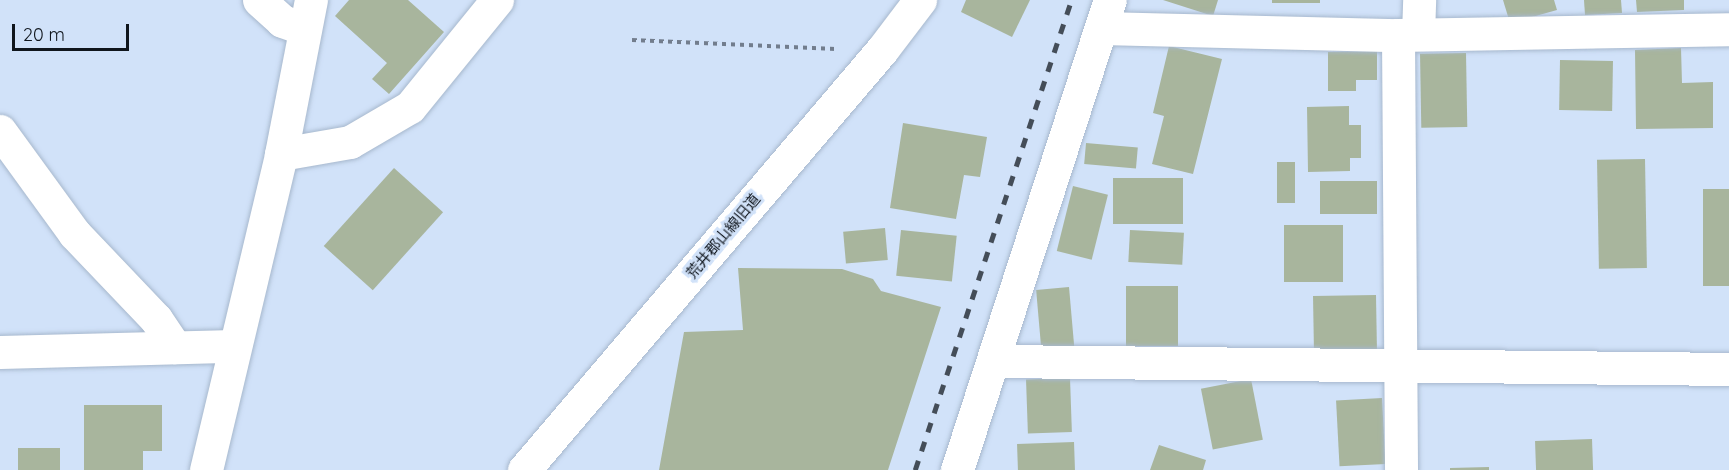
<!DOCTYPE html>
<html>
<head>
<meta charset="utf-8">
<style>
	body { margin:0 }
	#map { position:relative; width:1729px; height:470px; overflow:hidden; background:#d1e2f9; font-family:Quicksand,"Noto Sans JP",sans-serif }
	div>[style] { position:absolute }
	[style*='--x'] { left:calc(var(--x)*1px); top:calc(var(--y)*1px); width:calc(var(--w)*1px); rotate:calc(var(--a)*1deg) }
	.building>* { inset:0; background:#a8b59d; transform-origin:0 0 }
	.path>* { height:4px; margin-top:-2px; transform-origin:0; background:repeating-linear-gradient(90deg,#727d8d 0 4.5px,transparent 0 9px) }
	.roads { filter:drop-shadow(0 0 2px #a7b8cd) drop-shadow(0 0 2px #a7b8cd) }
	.minor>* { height:33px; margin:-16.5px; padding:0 16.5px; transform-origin:16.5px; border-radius:16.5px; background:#fff }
	.tertiary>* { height:33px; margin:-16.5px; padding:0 16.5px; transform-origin:16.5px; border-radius:16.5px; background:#fff }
	.rail>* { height:4.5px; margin-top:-2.25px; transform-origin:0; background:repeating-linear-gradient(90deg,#444d58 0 10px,transparent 0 20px) }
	span { translate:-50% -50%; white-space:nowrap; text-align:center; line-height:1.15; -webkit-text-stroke:6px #d1e2f9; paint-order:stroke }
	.street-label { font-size:15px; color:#10161d }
	.scale { position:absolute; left:12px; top:24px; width:117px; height:27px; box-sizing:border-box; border:3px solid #10161d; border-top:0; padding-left:8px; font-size:18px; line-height:21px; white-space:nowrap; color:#10161d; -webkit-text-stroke:4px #d1e2f9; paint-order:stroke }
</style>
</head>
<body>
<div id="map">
	<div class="building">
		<i style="clip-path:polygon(349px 0,408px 0,444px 32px,389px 94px,372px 79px,387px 63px,335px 16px)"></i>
		<i style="clip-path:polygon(966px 0,1030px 0,1012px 37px,961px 12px)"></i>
		<i style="clip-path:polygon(1163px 0,1218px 0,1213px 16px)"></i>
		<i style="left:1272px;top:0;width:48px;height:3px"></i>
		<i style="clip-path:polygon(1503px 0,1554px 0,1557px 10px,1510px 23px)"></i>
		<i style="clip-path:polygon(1584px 0,1621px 0,1622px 13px,1585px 15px)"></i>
		<i style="clip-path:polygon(1636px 0,1684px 0,1684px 10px,1637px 12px)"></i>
		<i style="clip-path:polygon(1169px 46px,1222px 59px,1193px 174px,1152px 164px,1164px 116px,1153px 113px)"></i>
		<i style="clip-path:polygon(1681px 48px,1682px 83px,1713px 82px,1713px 128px,1636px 129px,1635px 50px)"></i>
		<i style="clip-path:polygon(1377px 51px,1377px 80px,1356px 80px,1356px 91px,1328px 91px,1328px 52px)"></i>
		<i style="left:1466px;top:53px;width:74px;height:46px;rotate:89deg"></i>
		<i style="left:1560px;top:60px;width:53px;height:50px;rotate:1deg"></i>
		<i style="clip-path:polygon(1349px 106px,1349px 125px,1361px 125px,1361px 158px,1350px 158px,1350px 171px,1308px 172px,1307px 107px)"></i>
		<i style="clip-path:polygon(903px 123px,987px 137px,980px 177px,964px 175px,956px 219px,890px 208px)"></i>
		<i style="left:1086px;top:143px;width:52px;height:21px;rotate:5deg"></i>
		<i style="left:1645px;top:159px;width:109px;height:48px;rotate:89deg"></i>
		<i style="left:1277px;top:162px;width:18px;height:41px"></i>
		<i style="left:394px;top:168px;width:66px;height:105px;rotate:42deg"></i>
		<i style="left:1183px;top:178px;width:46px;height:70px;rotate:90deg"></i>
		<i style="left:1377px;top:181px;width:33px;height:57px;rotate:90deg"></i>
		<i style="left:1073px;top:186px;width:36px;height:67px;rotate:14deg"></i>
		<i style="left:1703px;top:189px;width:26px;height:97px"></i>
		<i style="left:1284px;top:225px;width:59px;height:57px"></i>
		<i style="left:885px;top:228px;width:32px;height:42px;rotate:85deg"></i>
		<i style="left:901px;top:230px;width:56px;height:46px;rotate:6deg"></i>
		<i style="left:1130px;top:230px;width:54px;height:32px;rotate:3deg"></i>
		<i style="clip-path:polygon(738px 268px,842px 269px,873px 279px,881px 291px,941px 307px,888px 470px,659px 470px,684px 332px,743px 330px)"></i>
		<i style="left:1126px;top:286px;width:52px;height:60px"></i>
		<i style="left:1069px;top:287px;width:63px;height:33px;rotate:85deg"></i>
		<i style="left:1376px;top:295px;width:54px;height:63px;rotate:89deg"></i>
		<i style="left:1070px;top:378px;width:54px;height:44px;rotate:88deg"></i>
		<i style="left:1251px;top:379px;width:62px;height:51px;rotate:79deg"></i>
		<i style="left:1382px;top:398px;width:66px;height:46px;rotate:87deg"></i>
		<i style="clip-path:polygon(84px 405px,162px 405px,162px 451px,143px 451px,143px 470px,84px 470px)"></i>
		<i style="left:1592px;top:439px;width:31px;height:57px;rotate:88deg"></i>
		<i style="left:1074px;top:442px;width:28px;height:57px;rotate:88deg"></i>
		<i style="clip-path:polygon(1159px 445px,1206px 460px,1203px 470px,1150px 470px)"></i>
		<i style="left:18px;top:448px;width:42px;height:22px"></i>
		<i style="clip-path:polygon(1489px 467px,1489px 470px,1450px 470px,1450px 468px)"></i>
	</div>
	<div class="path">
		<i style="--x:632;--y:40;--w:204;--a:2.5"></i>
	</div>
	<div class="roads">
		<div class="minor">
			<i style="--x:259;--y:0;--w:31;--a:42"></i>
			<i style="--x:282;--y:21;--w:24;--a:19"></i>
			<i style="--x:1101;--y:28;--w:297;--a:1.4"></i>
			<i style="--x:1398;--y:35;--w:331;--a:-1"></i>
			<i style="--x:1418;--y:34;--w:34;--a:-88"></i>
			<i style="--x:1398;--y:35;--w:435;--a:89.6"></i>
			<i style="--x:0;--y:131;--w:126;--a:54"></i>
			<i style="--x:74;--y:233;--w:119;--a:46.4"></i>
			<i style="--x:156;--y:319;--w:34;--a:56"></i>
			<i style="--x:281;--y:154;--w:70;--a:-9.9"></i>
			<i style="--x:350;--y:142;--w:69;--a:-30.3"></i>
			<i style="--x:410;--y:107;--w:138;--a:-50.9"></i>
			<i style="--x:0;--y:352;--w:234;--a:-1.5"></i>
			<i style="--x:995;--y:361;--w:734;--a:0.62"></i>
			<i style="--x:206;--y:470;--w:325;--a:-76.6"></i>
			<i style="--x:281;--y:154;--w:157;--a:-79"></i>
			<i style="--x:957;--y:470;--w:494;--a:-72"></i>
		</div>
		<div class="tertiary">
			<i style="--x:524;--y:470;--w:552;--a:-49.56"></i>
			<i style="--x:882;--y:50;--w:63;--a:-52.8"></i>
		</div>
	</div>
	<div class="rail">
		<i style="--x:915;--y:470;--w:495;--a:-71.6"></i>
	</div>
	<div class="street-label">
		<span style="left:723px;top:236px;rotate:-50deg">荒井郡山線旧道</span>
	</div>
	<div class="scale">20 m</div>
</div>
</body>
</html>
